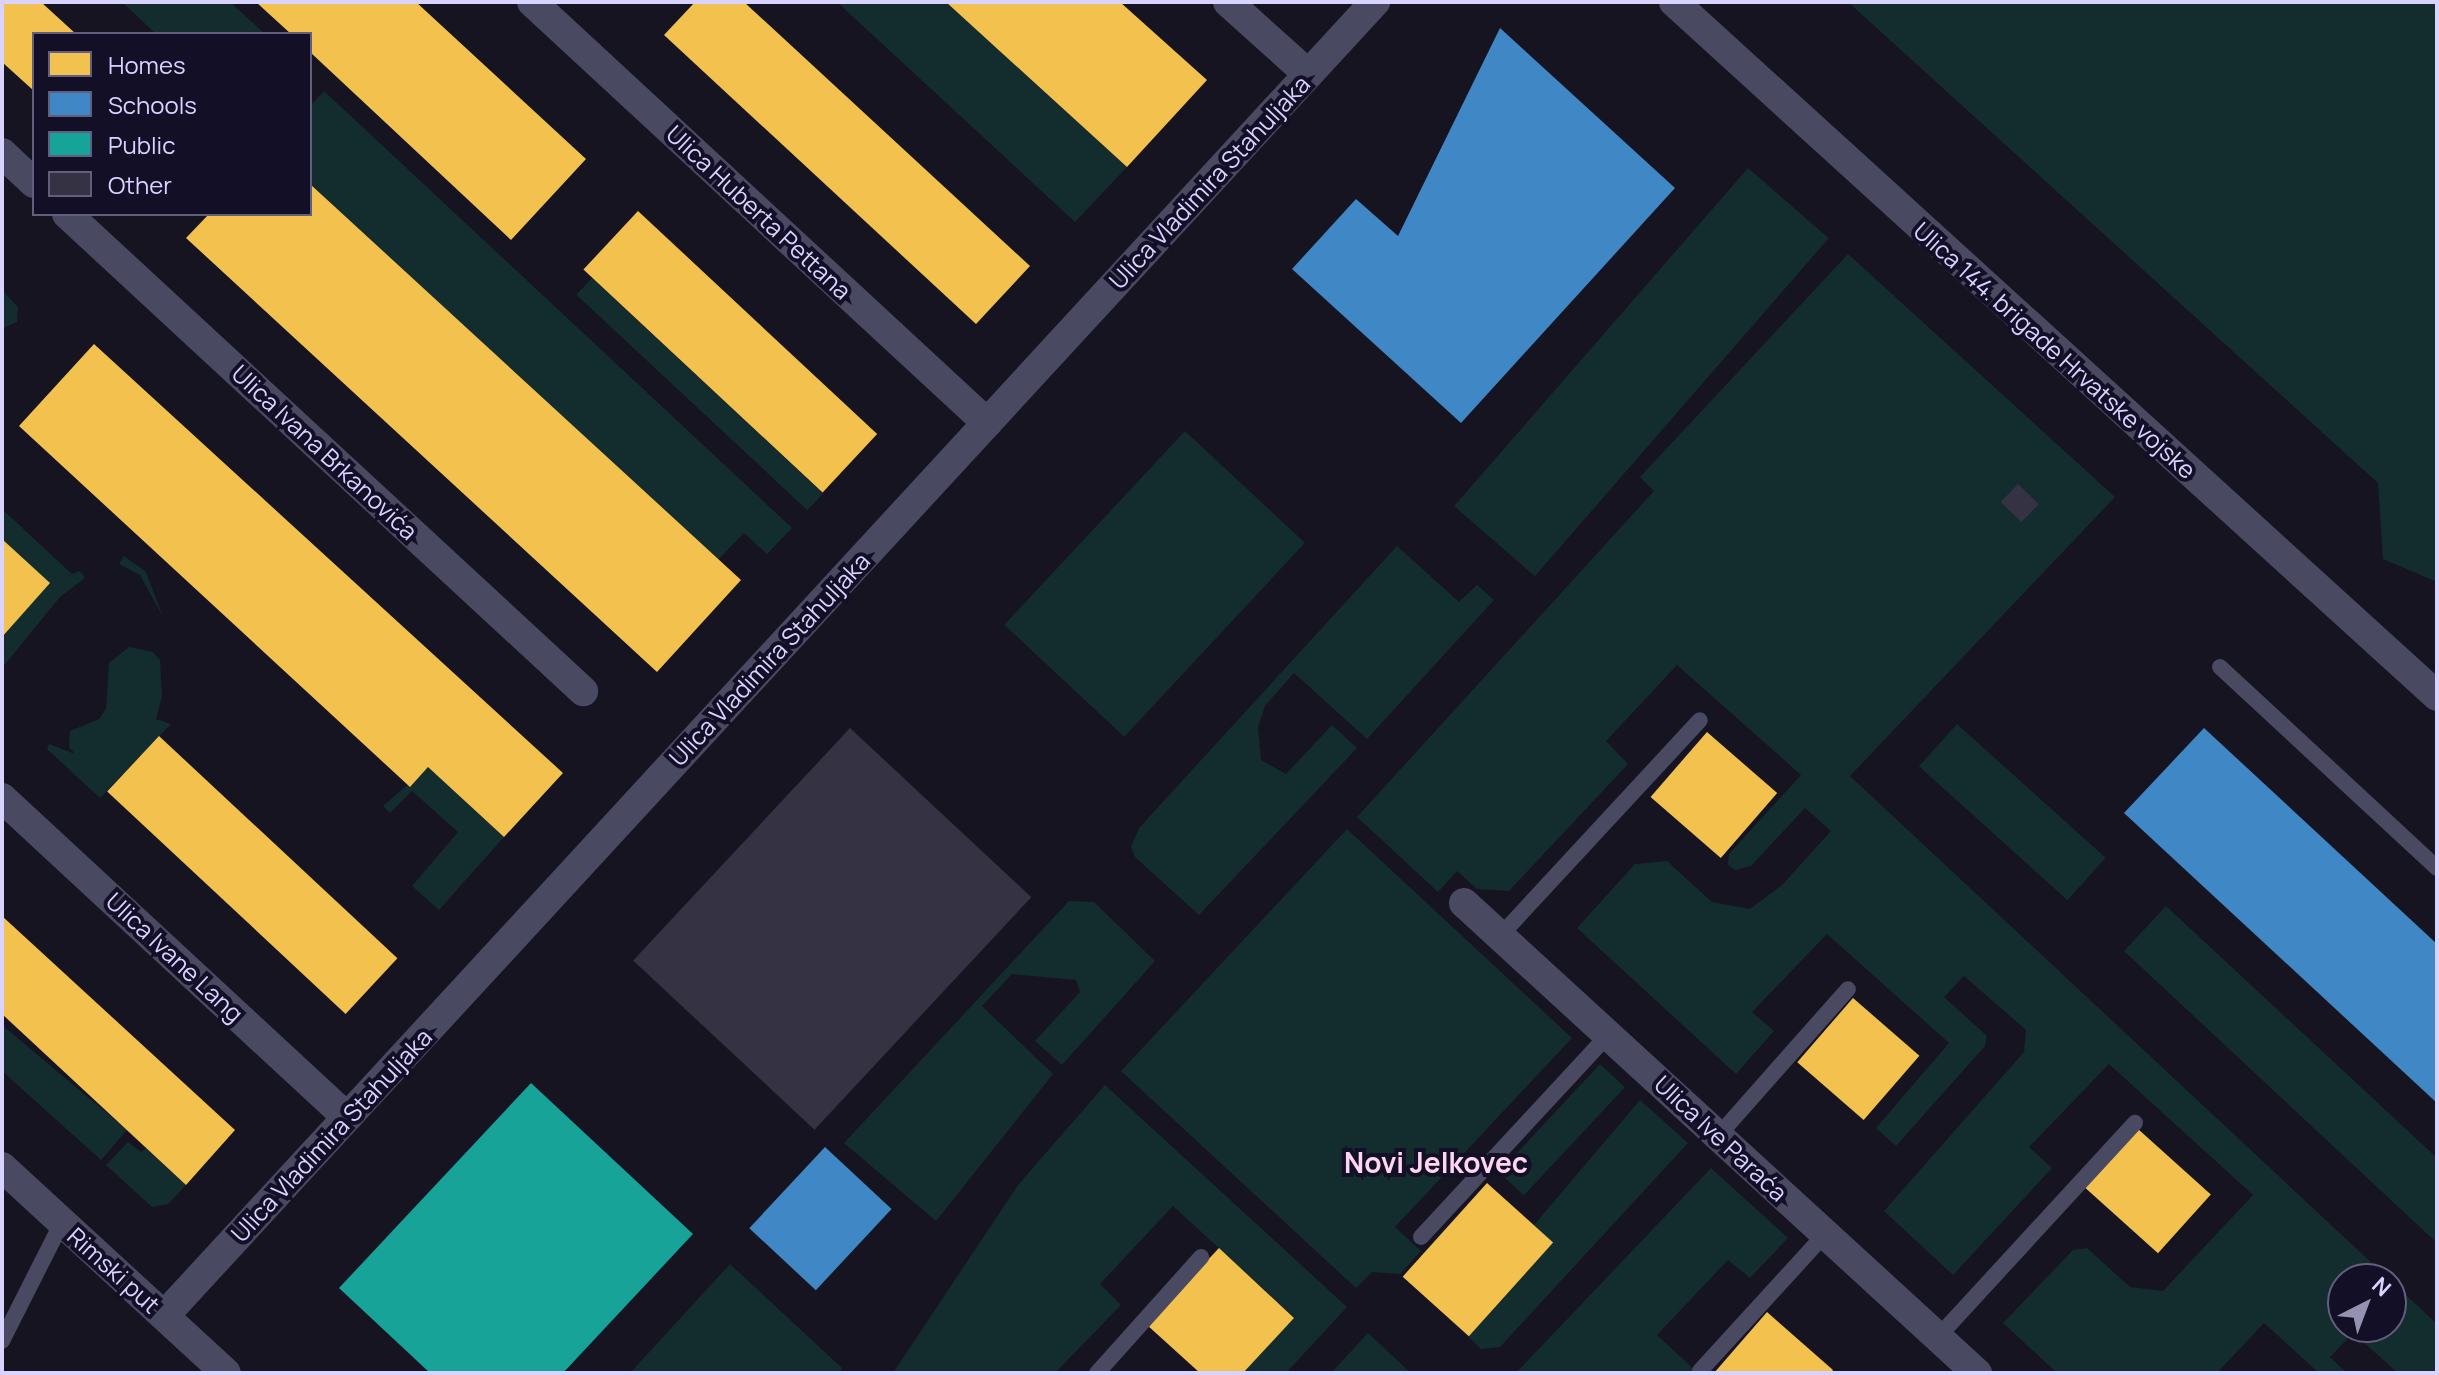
<!DOCTYPE html>
<html>
<head>
<meta charset="utf-8">
<style>
	body { margin:0 }
	#map { position:relative; width:2439px; height:1375px; overflow:hidden; background:#161421; font-family:Manrope,sans-serif }
	div>[style] { position:absolute }
	[style*='--x'] { left:calc(var(--x)*1px); top:calc(var(--y)*1px); width:calc(var(--w)*1px); rotate:calc(var(--a)*1deg) }
	.green>* { inset:0; background:#132c2d; transform-origin:0 0 }
	.homes>* { inset:0; background:#f2c14e; transform-origin:0 0 }
	.schools>* { inset:0; background:#3f88c5; transform-origin:0 0 }
	.public>* { inset:0; background:#17a398 }
	.building>* { inset:0; background:#343243; transform-origin:0 0 }
	.lane>* { height:16px; margin:-8px; padding:0 8px; transform-origin:8px; border-radius:8px; background:#4a4962 }
	.street>* { height:30px; margin:-15px; padding:0 15px; transform-origin:15px; border-radius:15px; background:#4a4962 }
	span { translate:-50% -50%; white-space:nowrap; text-align:center; line-height:1.15; -webkit-text-stroke:8px #130f26; paint-order:stroke }
	.street-label { font-size:24px; color:#d9d4ff }
	.quarter-label { font-size:28px; color:#ffd6f0; font-weight:700 }
	.frame { position:absolute; inset:0; border:4px solid #d9d4ff; pointer-events:none }
	.legend { position:absolute; left:32px; top:32px; width:280px; height:184px; box-sizing:border-box; background:#130f26; border:2px solid #625e7d; margin:0; padding:10px 14px; list-style:none; font-size:24px; color:#d9d4ff }
	.legend li { display:flex; align-items:center; gap:16px; height:40px }
	.legend b { width:40px; border:2px solid #625e7d }
	.north { position:absolute; left:2327px; top:1263px; width:80px; height:80px; box-sizing:border-box; background:#130f26; border:2px solid #625e7d; border-radius:50%; rotate:42deg; font-size:22px; font-weight:700; line-height:32px; text-align:center; color:#d9d4ff }
	.north::after { content:''; display:block; margin:auto; width:28px; height:36px; background:#9591b1; clip-path:polygon(50% 0,100% 100%,50% 72%,0 100%) }
</style>
</head>
<body>
<div id="map">
	<div class="green">
		<i style="clip-path:polygon(122px 2px,230px 2px,265px 34px,156px 34px)"></i>
		<i style="clip-path:polygon(837px 2px,946px 2px,1127px 167px,1075px 222px)"></i>
		<i style="clip-path:polygon(1848px 2px,2437px 2px,2437px 582px,2383px 559px,2378px 483px)"></i>
		<i style="clip-path:polygon(324px 91px,792px 528px,767px 554px,744px 533px,718px 560px,310px 184px,310px 106px)"></i>
		<i style="left:1748px;top:168px;width:107px;height:448px;rotate:41deg"></i>
		<i style="clip-path:polygon(1848px 254px,2115px 497px,1850px 776px,2389px 1279px,2343px 1279px,2343px 1327px,2391px 1327px,2391px 1281px,2437px 1324px,2437px 1373px,2398px 1373px,2353px 1333px,2330px 1357px,2347px 1373px,2319px 1373px,2264px 1323px,2217px 1373px,2057px 1373px,2003px 1323px,2073px 1250px,2087px 1248px,2130px 1287px,2163px 1291px,2253px 1195px,2109px 1064px,2029px 1147px,2052px 1168px,1953px 1275px,1884px 1211px,2024px 1052px,2026px 1030px,1964px 976px,1944px 997px,1987px 1036px,1985px 1046px,1896px 1146px,1876px 1128px,1949px 1043px,1827px 934px,1752px 1012px,1774px 1031px,1736px 1074px,1577px 928px,1635px 864px,1667px 861px,1712px 902px,1750px 909px,1782px 885px,1831px 831px,1805px 808px,1751px 866px,1735px 870px,1728px 865px,1729px 854px,1801px 775px,1677px 665px,1606px 741px,1628px 764px,1509px 891px,1477px 889px,1457px 871px,1438px 892px,1357px 817px,1654px 491px,1640px 477px)"></i>
		<i style="left:592px;top:278px;width:316px;height:23px;rotate:43deg"></i>
		<i style="clip-path:polygon(2px 290px,18px 307px,17px 322px,2px 329px)"></i>
		<i style="left:1185px;top:431px;width:164px;height:265px;rotate:43deg"></i>
		<i style="clip-path:polygon(2px 509px,72px 574px,80px 571px,85px 578px,60px 597px,2px 668px,2px 637px,49px 583px,2px 539px)"></i>
		<i style="clip-path:polygon(1397px 546px,1459px 602px,1477px 585px,1494px 600px,1367px 739px,1294px 673px,1265px 706px,1258px 727px,1261px 760px,1286px 774px,1332px 725px,1357px 748px,1199px 915px,1135px 857px,1131px 847px,1139px 828px)"></i>
		<i style="clip-path:polygon(124px 556px,146px 572px,163px 617px,140px 575px,119px 564px)"></i>
		<i style="clip-path:polygon(129px 647px,153px 652px,160px 660px,162px 696px,156px 719px,171px 724px,100px 798px,47px 749px,49px 744px,75px 754px,69px 747px,70px 731px,99px 719px,106px 709px,109px 663px)"></i>
		<i style="left:1957px;top:724px;width:200px;height:57px;rotate:42deg"></i>
		<i style="clip-path:polygon(428px 767px,504px 837px,439px 910px,412px 886px,458px 832px,412px 791px,390px 813px,383px 806px)"></i>
		<i style="clip-path:polygon(1347px 829px,1572px 1038px,1395px 1227px,1421px 1251px,1400px 1274px,1372px 1272px,1356px 1288px,1121px 1071px)"></i>
		<i style="clip-path:polygon(1069px 901px,1094px 902px,1155px 961px,1062px 1065px,1035px 1041px,1080px 992px,1076px 980px,1012px 974px,982px 1006px,1053px 1074px,936px 1221px,844px 1143px)"></i>
		<i style="clip-path:polygon(2166px 906px,2437px 1158px,2437px 1243px,2124px 951px)"></i>
		<i style="clip-path:polygon(2px 1025px,127px 1130px,101px 1160px,2px 1071px)"></i>
		<i style="left:1600px;top:1064px;width:34px;height:148px;rotate:43deg"></i>
		<i style="clip-path:polygon(1105px 1085px,1347px 1307px,1286px 1373px,1243px 1373px,1294px 1317px,1173px 1206px,1100px 1284px,1121px 1305px,1055px 1373px,893px 1373px,1018px 1185px)"></i>
		<i style="clip-path:polygon(1640px 1100px,1688px 1143px,1500px 1347px,1481px 1349px,1468px 1336px,1552px 1242px,1534px 1225px)"></i>
		<i style="clip-path:polygon(128px 1142px,141px 1152px,146px 1148px,186px 1185px,168px 1204px,152px 1207px,106px 1165px)"></i>
		<i style="clip-path:polygon(1711px 1168px,1788px 1238px,1750px 1278px,1728px 1260px,1657px 1335px,1698px 1373px,1516px 1373px)"></i>
		<i style="clip-path:polygon(730px 1264px,842px 1368px,840px 1373px,630px 1373px)"></i>
		<i style="clip-path:polygon(1368px 1333px,1411px 1373px,1331px 1373px)"></i>
	</div>
	<div class="homes">
		<i style="clip-path:polygon(2px 2px,41px 2px,76px 34px,34px 34px,34px 91px,2px 62px)"></i>
		<i style="clip-path:polygon(256px 2px,416px 2px,586px 159px,511px 240px,310px 52px,310px 34px,291px 34px)"></i>
		<i style="clip-path:polygon(695px 2px,744px 2px,1030px 266px,976px 324px,664px 35px)"></i>
		<i style="clip-path:polygon(946px 2px,1120px 2px,1207px 80px,1127px 167px)"></i>
		<i style="clip-path:polygon(310px 184px,741px 580px,657px 672px,186px 238px,209px 214px,310px 214px)"></i>
		<i style="left:638px;top:211px;width:327px;height:80px;rotate:43deg"></i>
		<i style="clip-path:polygon(94px 344px,563px 773px,504px 837px,428px 767px,410px 787px,19px 426px)"></i>
		<i style="clip-path:polygon(2px 539px,50px 583px,2px 637px)"></i>
		<i style="left:1707px;top:732px;width:93px;height:86px;rotate:41deg"></i>
		<i style="left:159px;top:736px;width:326px;height:76px;rotate:43deg"></i>
		<i style="clip-path:polygon(2px 916px,235px 1130px,186px 1185px,2px 1014px)"></i>
		<i style="left:1853px;top:998px;width:88px;height:85px;rotate:41deg"></i>
		<i style="left:2138px;top:1129px;width:98px;height:79px;rotate:42deg"></i>
		<i style="left:1487px;top:1183px;width:89px;height:126px;rotate:42deg"></i>
		<i style="clip-path:polygon(1219px 1248px,1294px 1318px,1243px 1373px,1200px 1373px,1147px 1325px)"></i>
		<i style="clip-path:polygon(1767px 1312px,1833px 1370px,1831px 1373px,1714px 1373px)"></i>
	</div>
	<div class="schools">
		<i style="clip-path:polygon(1500px 28px,1675px 188px,1461px 423px,1292px 269px,1356px 199px,1398px 236px)"></i>
		<i style="clip-path:polygon(2204px 728px,2437px 944px,2437px 1103px,2124px 813px)"></i>
		<i style="left:825px;top:1147px;width:91px;height:111px;rotate:43deg"></i>
	</div>
	<div class="public">
		<i style="clip-path:polygon(531px 1083px,693px 1234px,563px 1373px,430px 1373px,339px 1288px)"></i>
	</div>
	<div class="building">
		<i style="left:2018px;top:484px;width:29px;height:25px;rotate:44deg"></i>
		<i style="left:850px;top:728px;width:248px;height:318px;rotate:43deg"></i>
	</div>
	<div class="lane">
		<i style="--x:2220;--y:667;--w:296;--a:42.8"></i>
		<i style="--x:1500;--y:936;--w:294;--a:-47.2"></i>
		<i style="--x:1718;--y:1136;--w:196;--a:-48.5"></i>
		<i style="--x:1421;--y:1237;--w:275;--a:-47.2"></i>
		<i style="--x:1938;--y:1337;--w:291;--a:-47.4"></i>
		<i style="--x:2;--y:1341;--w:133;--a:-63.2"></i>
		<i style="--x:1700;--y:1371;--w:185;--a:-47.6"></i>
		<i style="--x:1097;--y:1373;--w:156;--a:-48.1"></i>
	</div>
	<div class="street">
		<i style="--x:532;--y:2;--w:620;--a:42.78"></i>
		<i style="--x:1228;--y:2;--w:108;--a:42"></i>
		<i style="--x:1674;--y:2;--w:1031;--a:42.29"></i>
		<i style="--x:2;--y:153;--w:44;--a:43.2"></i>
		<i style="--x:67;--y:214;--w:703;--a:42.75"></i>
		<i style="--x:2;--y:798;--w:470;--a:42.8"></i>
		<i style="--x:1464;--y:903;--w:696;--a:42.5"></i>
		<i style="--x:2;--y:1167;--w:304;--a:42.6"></i>
		<i style="--x:165;--y:1315;--w:1786;--a:-47.34"></i>
	</div>
	<div class="street-label">
		<span style="left:1209px;top:182px;rotate:-47deg">Ulica Vladimira Stahuljaka</span>
		<span style="left:759px;top:212px;rotate:43deg">Ulica Huberta Pettana</span>
		<span style="left:2055px;top:350px;rotate:42deg">Ulica 144. brigade Hrvatske vojske</span>
		<span style="left:325px;top:452px;rotate:43deg">Ulica Ivana Brkanovića</span>
		<span style="left:769px;top:659px;rotate:-47deg">Ulica Vladimira Stahuljaka</span>
		<span style="left:175px;top:957px;rotate:43deg">Ulica Ivane Lang</span>
		<span style="left:331px;top:1135px;rotate:-47deg">Ulica Vladimira Stahuljaka</span>
		<span style="left:1721px;top:1138px;rotate:43deg">Ulica Ive Paraća</span>
		<span style="left:114px;top:1270px;rotate:42deg">Rimski put</span>
	</div>
	<div class="quarter-label">
		<span style="left:1436px;top:1162px">Novi Jelkovec</span>
	</div>
	<div class="frame"></div>
	<ul class="legend">
	<li><b style="height:22px;background:#f2c14e"></b>Homes</li>
	<li><b style="height:22px;background:#3f88c5"></b>Schools</li>
	<li><b style="height:22px;background:#17a398"></b>Public</li>
	<li><b style="height:22px;background:#343243"></b>Other</li>
	</ul>
	<div class="north">N</div>
</div>
</body>
</html>
